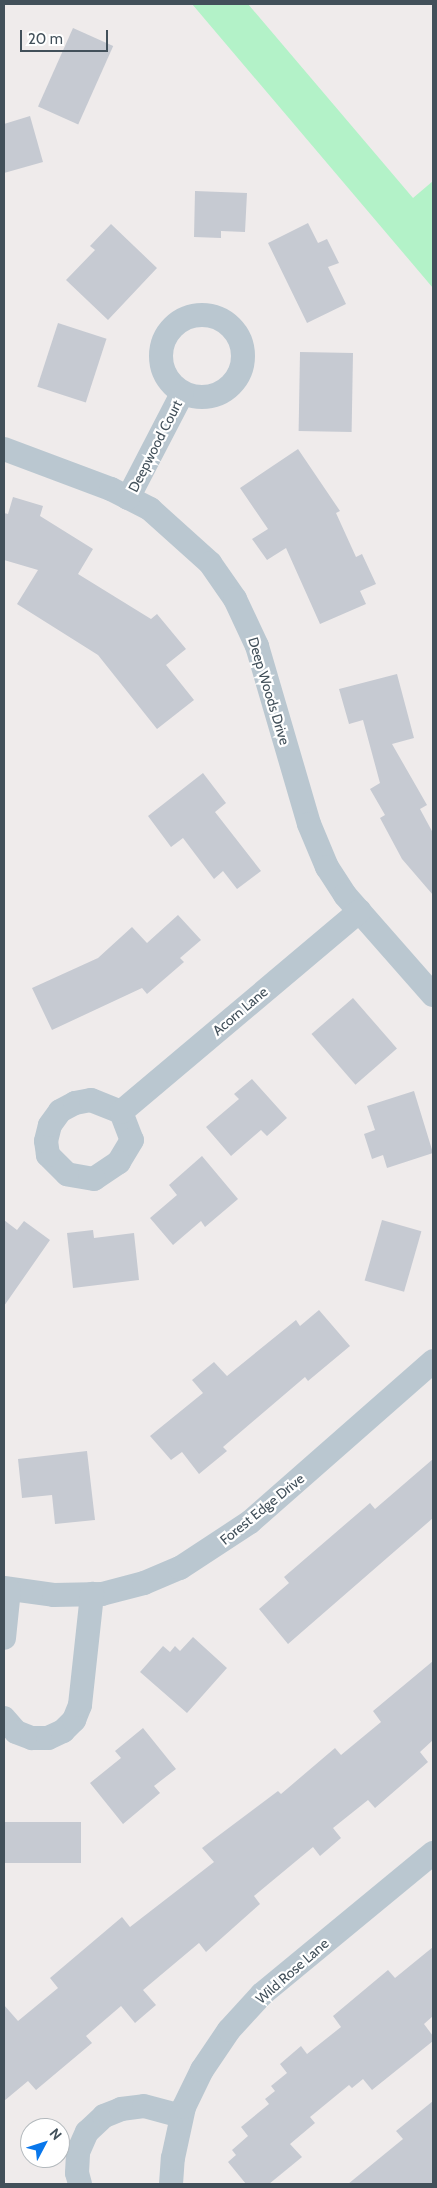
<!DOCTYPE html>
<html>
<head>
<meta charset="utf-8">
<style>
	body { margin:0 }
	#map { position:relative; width:437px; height:2188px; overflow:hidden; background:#efebeb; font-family:Cabin,sans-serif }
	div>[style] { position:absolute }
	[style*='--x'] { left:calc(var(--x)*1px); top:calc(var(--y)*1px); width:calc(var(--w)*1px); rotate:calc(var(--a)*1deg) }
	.green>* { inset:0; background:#b3f2c8 }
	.building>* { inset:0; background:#c6cad2; transform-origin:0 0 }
	.minor>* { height:24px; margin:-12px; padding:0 12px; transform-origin:12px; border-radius:12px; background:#bac7d0 }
	.minor>.ring { margin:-12px; padding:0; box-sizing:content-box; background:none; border:24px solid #bac7d0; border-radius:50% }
	span { translate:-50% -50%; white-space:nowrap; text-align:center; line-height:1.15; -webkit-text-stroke:4.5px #fff; paint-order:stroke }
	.street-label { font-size:14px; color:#42505a }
	.frame { position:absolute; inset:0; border:5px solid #42505a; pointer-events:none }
	.north { position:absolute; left:20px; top:2118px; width:50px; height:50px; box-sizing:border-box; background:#fff; border:1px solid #b3b9bd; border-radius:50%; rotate:50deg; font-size:14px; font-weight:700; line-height:20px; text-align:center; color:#42505a }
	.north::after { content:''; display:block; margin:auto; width:18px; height:22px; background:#0977eb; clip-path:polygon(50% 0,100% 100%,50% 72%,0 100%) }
	.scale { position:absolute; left:20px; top:30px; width:88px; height:22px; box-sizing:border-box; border:2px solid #42505a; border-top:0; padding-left:6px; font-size:15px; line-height:18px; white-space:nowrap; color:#42505a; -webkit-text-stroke:4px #fff; paint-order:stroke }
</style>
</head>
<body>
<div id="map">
	<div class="green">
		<i style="clip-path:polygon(192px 4px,248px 4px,413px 198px,433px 181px,433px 288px)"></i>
	</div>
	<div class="building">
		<i style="left:73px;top:28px;width:44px;height:86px;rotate:24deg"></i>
		<i style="clip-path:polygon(30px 116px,43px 162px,4px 173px,4px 124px)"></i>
		<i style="clip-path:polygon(195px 191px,247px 193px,245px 232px,221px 231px,221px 238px,194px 237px)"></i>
		<i style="clip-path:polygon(308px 223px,318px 243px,327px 239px,339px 263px,328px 267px,346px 304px,307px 323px,268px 243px)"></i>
		<i style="clip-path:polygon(111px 224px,157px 268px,108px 320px,66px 280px,95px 250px,90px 246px)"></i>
		<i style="left:58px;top:323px;width:51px;height:67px;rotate:18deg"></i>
		<i style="left:300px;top:352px;width:53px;height:79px;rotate:1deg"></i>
		<i style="clip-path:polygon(298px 449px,340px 511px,336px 513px,356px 557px,362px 554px,376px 584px,360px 591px,366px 604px,320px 624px,286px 548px,267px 560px,252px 539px,268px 529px,240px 488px)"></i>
		<i style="clip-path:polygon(13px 497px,43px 506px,40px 516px,93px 549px,78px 574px,151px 619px,157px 614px,186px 649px,166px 665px,194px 700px,157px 729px,98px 655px,17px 604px,38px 570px,4px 560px,4px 513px,8px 514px)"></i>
		<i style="clip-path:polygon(397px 674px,414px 738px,392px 744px,427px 805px,420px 809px,433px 833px,433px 895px,402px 859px,380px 818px,385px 815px,370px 789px,380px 783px,363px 720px,349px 724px,339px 689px)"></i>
		<i style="clip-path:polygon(203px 773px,226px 803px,215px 812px,261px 871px,237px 889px,223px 871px,214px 879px,183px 838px,171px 847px,148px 816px)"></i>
		<i style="clip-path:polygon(178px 915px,201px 940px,180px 958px,184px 962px,147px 994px,142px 988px,52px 1030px,32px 988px,98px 958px,132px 927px,147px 943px)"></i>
		<i style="left:353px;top:998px;width:67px;height:55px;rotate:49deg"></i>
		<i style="clip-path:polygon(252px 1079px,287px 1118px,267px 1136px,261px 1130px,231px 1156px,206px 1127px,239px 1099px,234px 1094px)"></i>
		<i style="clip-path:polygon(414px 1091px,433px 1153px,387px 1168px,383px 1155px,372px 1159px,364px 1134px,375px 1130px,367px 1106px)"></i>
		<i style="clip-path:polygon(202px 1156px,238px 1199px,205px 1227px,201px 1221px,173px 1245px,150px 1218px,177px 1195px,169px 1185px)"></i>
		<i style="clip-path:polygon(4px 1220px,17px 1230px,24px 1221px,50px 1240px,4px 1306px)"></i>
		<i style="left:382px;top:1220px;width:41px;height:63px;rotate:16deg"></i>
		<i style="clip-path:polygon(93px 1230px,94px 1238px,134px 1233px,139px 1280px,73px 1288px,67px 1233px)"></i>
		<i style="clip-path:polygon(319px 1310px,350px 1346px,308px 1381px,305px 1377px,223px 1447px,227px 1451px,199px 1474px,182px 1452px,171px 1460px,150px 1436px,203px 1393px,192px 1380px,214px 1362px,227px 1376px,296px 1320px,300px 1326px)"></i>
		<i style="clip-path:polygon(87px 1451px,95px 1520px,55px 1524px,52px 1495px,22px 1498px,18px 1459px)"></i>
		<i style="clip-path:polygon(433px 1459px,433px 1518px,288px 1644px,259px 1609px,289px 1583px,284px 1577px,370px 1503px,375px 1509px)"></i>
		<i style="clip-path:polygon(193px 1637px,227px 1668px,187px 1713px,140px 1672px,163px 1646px,170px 1652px,175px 1646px,180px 1651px)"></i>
		<i style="clip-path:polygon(433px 1661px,433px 1740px,420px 1752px,428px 1762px,375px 1808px,368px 1800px,333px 1828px,341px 1838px,320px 1856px,313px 1847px,254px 1896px,260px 1904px,206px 1952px,199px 1943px,143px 1990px,156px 2005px,135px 2023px,121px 2006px,86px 2036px,92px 2043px,36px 2090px,28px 2081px,4px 2101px,4px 2005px,18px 2021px,58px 1988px,50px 1978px,122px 1917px,130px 1927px,214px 1862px,202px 1848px,278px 1791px,281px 1794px,335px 1748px,341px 1755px,381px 1722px,373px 1711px)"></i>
		<i style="clip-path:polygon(143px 1728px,176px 1769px,154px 1786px,160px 1793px,123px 1824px,90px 1783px,121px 1758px,115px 1751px)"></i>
		<i style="left:81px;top:1822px;width:41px;height:77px;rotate:90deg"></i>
		<i style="clip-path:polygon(433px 1947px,433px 2016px,424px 2024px,433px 2036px,433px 2041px,372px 2090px,363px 2079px,352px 2088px,349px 2085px,310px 2117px,315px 2123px,290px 2144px,302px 2157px,269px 2184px,246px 2184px,228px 2162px,236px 2155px,232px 2150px,248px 2136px,241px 2127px,269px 2104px,265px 2099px,275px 2091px,271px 2086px,287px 2073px,280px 2064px,301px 2046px,307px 2054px,341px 2027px,333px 2016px,388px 1970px,395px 1978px)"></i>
		<i style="clip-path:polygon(433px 2101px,433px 2184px,348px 2184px,403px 2139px,396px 2131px)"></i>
	</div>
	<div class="minor">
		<i class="ring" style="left:161px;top:315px;width:58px;height:58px"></i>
		<i style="--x:4;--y:449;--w:114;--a:20.5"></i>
		<i style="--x:111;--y:489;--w:44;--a:27.1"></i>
		<i style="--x:150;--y:509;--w:81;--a:42"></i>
		<i style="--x:210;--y:563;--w:44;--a:55.2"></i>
		<i style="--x:235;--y:599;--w:52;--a:64.9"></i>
		<i style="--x:257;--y:646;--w:185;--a:73.7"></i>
		<i style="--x:309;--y:824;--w:47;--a:67.3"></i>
		<i style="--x:327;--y:867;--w:33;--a:57"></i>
		<i style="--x:345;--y:895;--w:133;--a:48.7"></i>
		<i style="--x:128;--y:498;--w:117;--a:-62.6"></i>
		<i style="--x:121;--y:1112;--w:30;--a:69"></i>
		<i style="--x:132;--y:1140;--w:26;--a:121"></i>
		<i style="--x:119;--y:1162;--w:30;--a:146"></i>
		<i style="--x:94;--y:1179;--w:27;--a:-170"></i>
		<i style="--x:67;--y:1174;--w:27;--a:-135"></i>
		<i style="--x:48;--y:1155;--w:14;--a:-98"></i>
		<i style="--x:46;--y:1141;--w:16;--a:-76"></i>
		<i style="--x:50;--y:1125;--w:17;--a:-54"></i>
		<i style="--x:60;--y:1111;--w:17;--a:-28"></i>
		<i style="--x:75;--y:1103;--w:16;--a:-11"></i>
		<i style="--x:91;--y:1100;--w:32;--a:22"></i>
		<i style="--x:121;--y:1112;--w:312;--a:-40.1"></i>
		<i style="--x:4;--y:1588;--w:50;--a:8"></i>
		<i style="--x:54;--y:1595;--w:48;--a:-1.2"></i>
		<i style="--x:102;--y:1594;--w:43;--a:-14.7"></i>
		<i style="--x:144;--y:1583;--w:39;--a:-23"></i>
		<i style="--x:180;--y:1568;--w:84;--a:-33.3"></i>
		<i style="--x:250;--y:1522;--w:244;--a:-41.3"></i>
		<i style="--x:4;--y:1638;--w:48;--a:-84.1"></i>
		<i style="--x:4;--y:1718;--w:18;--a:49"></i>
		<i style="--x:16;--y:1732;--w:17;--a:21"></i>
		<i style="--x:32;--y:1738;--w:16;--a:0"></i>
		<i style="--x:48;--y:1738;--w:17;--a:-25"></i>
		<i style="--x:63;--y:1731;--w:16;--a:-45"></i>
		<i style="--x:74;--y:1720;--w:16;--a:-68"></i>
		<i style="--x:80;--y:1705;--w:112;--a:-83.8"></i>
		<i style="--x:80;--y:2184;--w:11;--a:-105"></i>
		<i style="--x:77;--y:2173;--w:21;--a:-87"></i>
		<i style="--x:78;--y:2152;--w:22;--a:-66"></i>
		<i style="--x:87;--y:2132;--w:23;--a:-43"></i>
		<i style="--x:104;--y:2116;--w:18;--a:-22"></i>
		<i style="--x:121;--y:2109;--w:23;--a:-7"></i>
		<i style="--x:144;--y:2106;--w:38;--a:15"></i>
		<i style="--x:171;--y:2184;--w:26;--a:-86"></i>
		<i style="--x:173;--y:2158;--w:52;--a:-77.8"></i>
		<i style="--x:184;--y:2107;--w:41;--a:-64.1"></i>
		<i style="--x:202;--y:2070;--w:48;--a:-56"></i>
		<i style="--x:229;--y:2030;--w:49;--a:-47.5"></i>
		<i style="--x:262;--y:1994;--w:222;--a:-39.5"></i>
	</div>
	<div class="street-label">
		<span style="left:155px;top:446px;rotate:-63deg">Deepwood Court</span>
		<span style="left:269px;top:691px;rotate:73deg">Deep Woods Drive</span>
		<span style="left:240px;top:1011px;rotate:-40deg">Acorn Lane</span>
		<span style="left:262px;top:1509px;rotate:-39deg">Forest Edge Drive</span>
		<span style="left:292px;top:1971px;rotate:-41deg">Wild Rose Lane</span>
	</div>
	<div class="frame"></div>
	<div class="north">N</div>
	<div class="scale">20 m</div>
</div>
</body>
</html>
